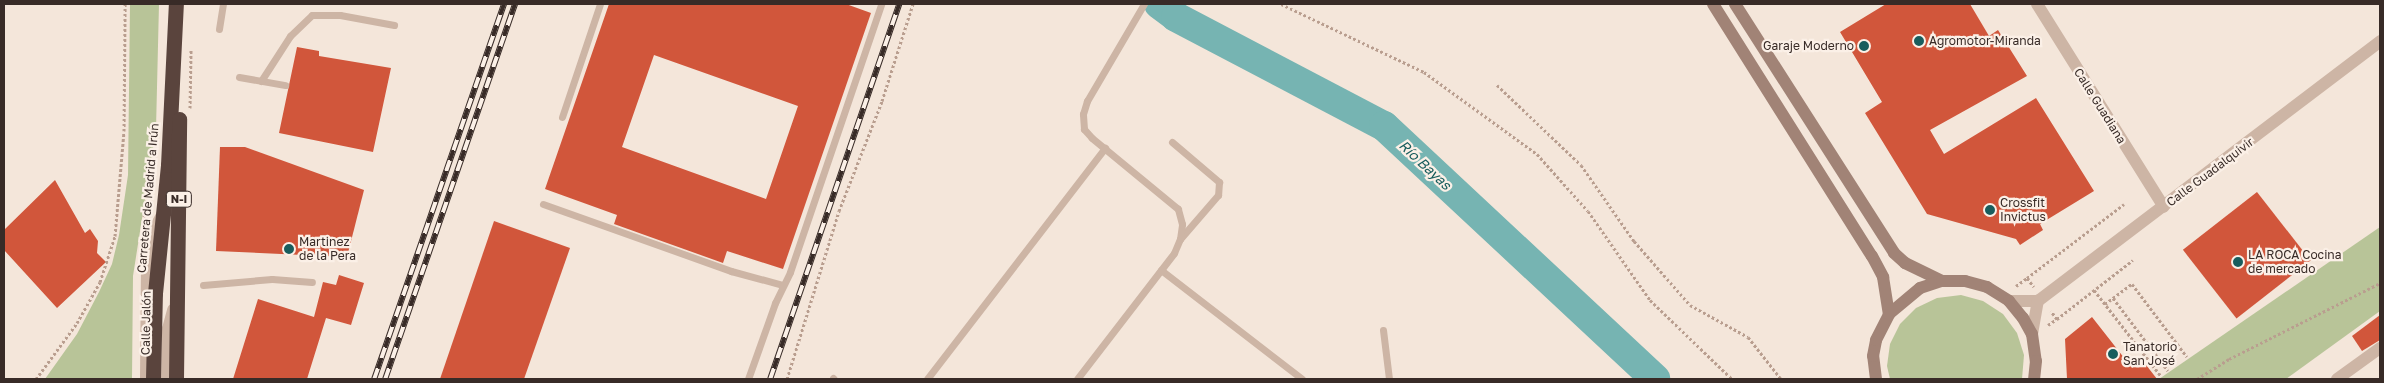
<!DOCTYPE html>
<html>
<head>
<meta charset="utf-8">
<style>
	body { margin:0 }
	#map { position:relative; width:2384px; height:383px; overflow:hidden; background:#f4e6da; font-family:"Golos Text",sans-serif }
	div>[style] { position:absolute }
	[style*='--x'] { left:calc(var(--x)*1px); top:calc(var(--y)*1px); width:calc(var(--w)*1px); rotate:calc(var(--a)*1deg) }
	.green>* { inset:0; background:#b8c498 }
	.river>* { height:30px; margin:-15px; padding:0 15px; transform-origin:15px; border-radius:15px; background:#76b4b2 }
	.building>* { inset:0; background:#d1563b; transform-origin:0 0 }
	.path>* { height:3px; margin-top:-1.5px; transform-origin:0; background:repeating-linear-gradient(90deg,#b99e8f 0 2.5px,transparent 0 5px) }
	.lane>* { height:7px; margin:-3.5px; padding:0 3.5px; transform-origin:3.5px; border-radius:3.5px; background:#cdb5a5 }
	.street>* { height:12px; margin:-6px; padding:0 6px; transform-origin:6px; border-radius:6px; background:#cdb5a5 }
	.secondary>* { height:12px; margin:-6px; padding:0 6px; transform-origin:6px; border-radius:6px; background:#a18376 }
	.highway>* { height:15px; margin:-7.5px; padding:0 7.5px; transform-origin:7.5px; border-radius:7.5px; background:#5a443d }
	.rail>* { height:5.5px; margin-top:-2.75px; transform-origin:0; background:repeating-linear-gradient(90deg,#fbf0e7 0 11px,#382b27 0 22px); box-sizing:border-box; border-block:1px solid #382b27 }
	.dots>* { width:14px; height:14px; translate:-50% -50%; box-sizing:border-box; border:2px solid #fbf0e7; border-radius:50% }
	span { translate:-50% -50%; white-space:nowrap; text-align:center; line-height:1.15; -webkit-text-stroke:4.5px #fbf0e7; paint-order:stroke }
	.shield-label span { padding:1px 4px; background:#fbf0e7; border:1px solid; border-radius:4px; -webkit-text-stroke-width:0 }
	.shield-label { font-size:11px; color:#382b27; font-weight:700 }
	.poi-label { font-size:12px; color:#382b27 }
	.left { translate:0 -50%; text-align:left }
	.right { translate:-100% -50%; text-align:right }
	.street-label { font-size:12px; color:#382b27 }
	.water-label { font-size:14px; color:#185d5d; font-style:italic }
	.frame { position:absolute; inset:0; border:5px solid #382b27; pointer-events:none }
</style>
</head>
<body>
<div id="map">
	<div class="green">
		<i style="clip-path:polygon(130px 4px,159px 4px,156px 129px,133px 276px,132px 379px,45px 379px,77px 334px,99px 292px,112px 264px,119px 235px,128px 175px)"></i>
		<i style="clip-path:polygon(2380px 227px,2380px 311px,2286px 379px,2159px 379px)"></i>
		<i style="clip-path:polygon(1961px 295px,1983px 301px,2003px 314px,2017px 333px,2024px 355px,2022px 379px,1890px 379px,1887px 366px,1890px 344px,1900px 324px,1916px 308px,1937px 298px)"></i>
	</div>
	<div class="river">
		<i style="--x:1159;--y:4;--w:21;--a:37"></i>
		<i style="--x:1176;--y:17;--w:235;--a:27.7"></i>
		<i style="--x:1384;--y:126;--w:371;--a:43"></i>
	</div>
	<div class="building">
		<i style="clip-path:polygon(evenodd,609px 4px,846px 4px,871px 13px,783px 269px,727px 251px,723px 263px,614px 224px,617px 215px,545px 189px,609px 4px,654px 55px,798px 106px,766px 199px,622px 147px,654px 55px)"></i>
		<i style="clip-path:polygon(1886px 4px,1970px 4px,1989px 36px,1998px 30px,2027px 76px,1930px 130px,1944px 154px,2036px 98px,2094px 191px,2040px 224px,2043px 230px,2020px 245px,2016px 239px,1927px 214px,1865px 113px,1882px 102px,1840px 32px)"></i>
		<i style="clip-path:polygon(297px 47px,319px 51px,319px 56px,391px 68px,373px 152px,279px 133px)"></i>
		<i style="clip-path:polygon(220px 147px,245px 147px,364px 190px,347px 257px,216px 251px)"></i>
		<i style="clip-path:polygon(55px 180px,85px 233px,90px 229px,98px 241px,97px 253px,106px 262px,57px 308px,4px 250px,4px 230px)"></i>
		<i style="left:2257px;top:192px;width:87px;height:94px;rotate:52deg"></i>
		<i style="clip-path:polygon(494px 221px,570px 248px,524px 379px,440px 379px)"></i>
		<i style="clip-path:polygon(339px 275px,364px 283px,351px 325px,326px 318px,307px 379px,233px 379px,258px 299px,314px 317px,323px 282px,336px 285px)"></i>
		<i style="clip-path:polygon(2380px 315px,2380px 340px,2362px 351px,2352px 336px)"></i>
		<i style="clip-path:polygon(2092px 317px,2132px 368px,2143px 361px,2157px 379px,2067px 379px,2065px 339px)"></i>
	</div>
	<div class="path">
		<i style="--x:1281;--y:4;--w:158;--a:25.4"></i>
		<i style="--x:1424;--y:72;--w:140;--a:36"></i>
		<i style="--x:1537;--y:154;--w:76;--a:48.2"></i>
		<i style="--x:1588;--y:211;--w:108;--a:55.1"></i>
		<i style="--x:1650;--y:300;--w:114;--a:43.9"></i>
		<i style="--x:1497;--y:85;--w:116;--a:43.6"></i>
		<i style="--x:1581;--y:165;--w:93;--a:55.1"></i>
		<i style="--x:1634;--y:241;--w:85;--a:48.8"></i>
		<i style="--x:1690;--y:305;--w:66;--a:28.9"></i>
		<i style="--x:1748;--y:337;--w:53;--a:51.8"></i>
		<i style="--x:190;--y:108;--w:59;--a:-89"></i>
		<i style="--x:144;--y:217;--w:24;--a:-81"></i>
		<i style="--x:2027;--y:278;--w:122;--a:-37.3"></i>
		<i style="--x:2016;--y:286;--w:14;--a:-36"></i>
		<i style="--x:2027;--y:278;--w:11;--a:52"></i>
		<i style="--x:2094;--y:290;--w:109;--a:52.1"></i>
		<i style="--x:2113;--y:298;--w:91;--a:53"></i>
		<i style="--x:2105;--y:304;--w:34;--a:-37"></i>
		<i style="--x:2132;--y:284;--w:91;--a:53"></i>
		<i style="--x:2057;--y:319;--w:96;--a:-37.8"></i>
		<i style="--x:2048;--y:325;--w:11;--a:-34"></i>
		<i style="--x:2057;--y:319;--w:10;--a:-127"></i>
		<i style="--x:36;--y:379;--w:69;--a:-53.8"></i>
		<i style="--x:77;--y:323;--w:47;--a:-60.7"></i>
		<i style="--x:100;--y:282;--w:48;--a:-71.9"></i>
		<i style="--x:115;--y:236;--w:105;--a:-85.1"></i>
		<i style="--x:124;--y:131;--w:127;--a:-89.5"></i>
		<i style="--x:787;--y:379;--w:176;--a:-72.8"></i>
		<i style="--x:839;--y:211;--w:118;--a:-68.6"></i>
		<i style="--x:882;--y:101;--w:102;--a:-72.3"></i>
		<i style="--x:2197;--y:379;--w:38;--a:-32"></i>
		<i style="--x:2229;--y:359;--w:169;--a:-26.7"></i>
	</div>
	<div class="lane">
		<i style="--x:219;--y:29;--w:25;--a:-81"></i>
		<i style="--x:239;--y:77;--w:47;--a:9.9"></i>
		<i style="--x:261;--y:81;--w:54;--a:-57.2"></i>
		<i style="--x:290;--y:36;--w:30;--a:-44"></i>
		<i style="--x:312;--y:15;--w:28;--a:0"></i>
		<i style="--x:340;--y:15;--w:55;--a:10.5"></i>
		<i style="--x:562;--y:117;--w:119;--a:-71.4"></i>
		<i style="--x:1172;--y:142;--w:62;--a:40.4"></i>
		<i style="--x:1219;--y:182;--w:13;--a:94"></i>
		<i style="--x:1218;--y:195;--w:58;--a:130.8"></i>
		<i style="--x:543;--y:204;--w:200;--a:19.6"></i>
		<i style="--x:731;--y:271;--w:54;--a:15.1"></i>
		<i style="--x:1161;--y:270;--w:178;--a:37.7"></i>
		<i style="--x:203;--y:285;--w:69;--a:-5"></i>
		<i style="--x:272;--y:279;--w:40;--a:4.3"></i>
		<i style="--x:1383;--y:330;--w:49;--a:83"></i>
		<i style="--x:833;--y:378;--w:1;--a:45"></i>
		<i style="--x:748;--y:379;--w:81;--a:-70.4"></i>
		<i style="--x:775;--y:303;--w:34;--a:-64"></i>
		<i style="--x:790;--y:272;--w:283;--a:-71.2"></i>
		<i style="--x:927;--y:379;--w:292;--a:-52.4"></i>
		<i style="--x:1077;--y:379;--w:159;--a:-52.4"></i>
		<i style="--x:1174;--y:253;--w:15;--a:-67"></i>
		<i style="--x:1180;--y:239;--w:15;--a:-82"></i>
		<i style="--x:1182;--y:224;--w:16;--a:-105"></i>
		<i style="--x:1178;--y:209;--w:112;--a:-140.5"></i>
		<i style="--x:1092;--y:138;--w:12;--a:-132"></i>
		<i style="--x:1084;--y:129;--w:15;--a:-94"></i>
		<i style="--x:1083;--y:114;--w:14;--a:-73"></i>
		<i style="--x:1087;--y:101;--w:113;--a:-59.6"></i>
	</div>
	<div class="street">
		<i style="--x:2037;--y:4;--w:239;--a:58"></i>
		<i style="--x:2009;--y:301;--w:29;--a:0"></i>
		<i style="--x:2038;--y:301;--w:430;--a:-37.2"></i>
		<i style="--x:2032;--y:334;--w:34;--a:-80"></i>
		<i style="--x:146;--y:379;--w:107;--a:-89.5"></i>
		<i style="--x:147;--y:272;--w:37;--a:-84"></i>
		<i style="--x:151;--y:235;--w:23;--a:-61"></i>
		<i style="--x:167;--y:379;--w:50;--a:-88.9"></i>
		<i style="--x:168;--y:329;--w:20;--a:-75"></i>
		<i style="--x:2337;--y:379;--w:53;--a:-35.8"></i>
	</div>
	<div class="secondary">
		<i style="--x:1713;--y:4;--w:298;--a:57.8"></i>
		<i style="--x:1872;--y:256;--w:24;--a:62"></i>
		<i style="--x:1883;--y:277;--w:37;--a:81"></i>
		<i style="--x:1735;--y:4;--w:295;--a:57.4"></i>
		<i style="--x:1894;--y:253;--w:15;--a:42"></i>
		<i style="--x:1905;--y:263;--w:41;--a:25.9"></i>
		<i style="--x:1876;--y:379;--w:23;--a:-97"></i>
		<i style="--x:1873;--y:356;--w:16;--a:-79"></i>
		<i style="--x:1876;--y:340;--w:29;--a:-63"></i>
		<i style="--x:1889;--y:314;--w:40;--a:-40"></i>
		<i style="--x:1920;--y:288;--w:23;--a:-18"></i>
		<i style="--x:1942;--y:281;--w:23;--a:0"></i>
		<i style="--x:1965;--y:281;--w:23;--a:15"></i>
		<i style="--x:1987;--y:287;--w:26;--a:32"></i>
		<i style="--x:2009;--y:301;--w:22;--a:51"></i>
		<i style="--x:2023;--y:318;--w:18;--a:61"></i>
		<i style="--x:2032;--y:334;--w:27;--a:82"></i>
		<i style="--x:2036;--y:361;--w:18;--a:96"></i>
	</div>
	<div class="highway">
		<i style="--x:153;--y:379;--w:86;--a:-88.7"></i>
		<i style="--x:155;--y:293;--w:129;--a:-84.2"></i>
		<i style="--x:168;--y:165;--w:161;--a:-87.2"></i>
		<i style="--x:176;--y:379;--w:260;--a:-89.3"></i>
	</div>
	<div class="rail">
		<i style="--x:374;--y:379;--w:397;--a:-70.9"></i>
		<i style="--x:385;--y:379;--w:397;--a:-70.9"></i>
		<i style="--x:770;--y:379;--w:397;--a:-71"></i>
	</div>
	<div class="dots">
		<i style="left:1919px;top:41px;background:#185d5d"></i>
		<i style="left:1864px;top:46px;background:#185d5d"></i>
		<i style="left:1990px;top:210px;background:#185d5d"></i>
		<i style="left:289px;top:249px;background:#185d5d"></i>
		<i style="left:2238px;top:262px;background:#185d5d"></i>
		<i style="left:2113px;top:354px;background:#185d5d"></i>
	</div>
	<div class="shield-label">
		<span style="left:179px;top:199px">N-I</span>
	</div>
	<div class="poi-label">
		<span class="left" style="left:1929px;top:41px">Agromotor-Miranda</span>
		<span class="right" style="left:1854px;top:46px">Garaje Moderno</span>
		<span class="left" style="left:2000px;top:210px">Crossfit<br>Invictus</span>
		<span class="left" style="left:299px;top:249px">Martinez<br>de la Pera</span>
		<span class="left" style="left:2248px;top:262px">LA ROCA Cocina<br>de mercado</span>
		<span class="left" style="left:2123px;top:354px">Tanatorio<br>San José</span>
	</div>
	<div class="street-label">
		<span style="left:2100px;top:106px;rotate:58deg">Calle Guadiana</span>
		<span style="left:2210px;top:172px;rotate:-37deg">Calle Guadalquivir</span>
		<span style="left:148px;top:198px;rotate:-85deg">Carretera de Madrid a Irún</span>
		<span style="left:146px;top:323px;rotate:-89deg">Calle Jalón</span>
	</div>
	<div class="water-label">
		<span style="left:1425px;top:165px;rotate:43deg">Río Bayas</span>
	</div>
	<div class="frame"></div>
</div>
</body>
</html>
